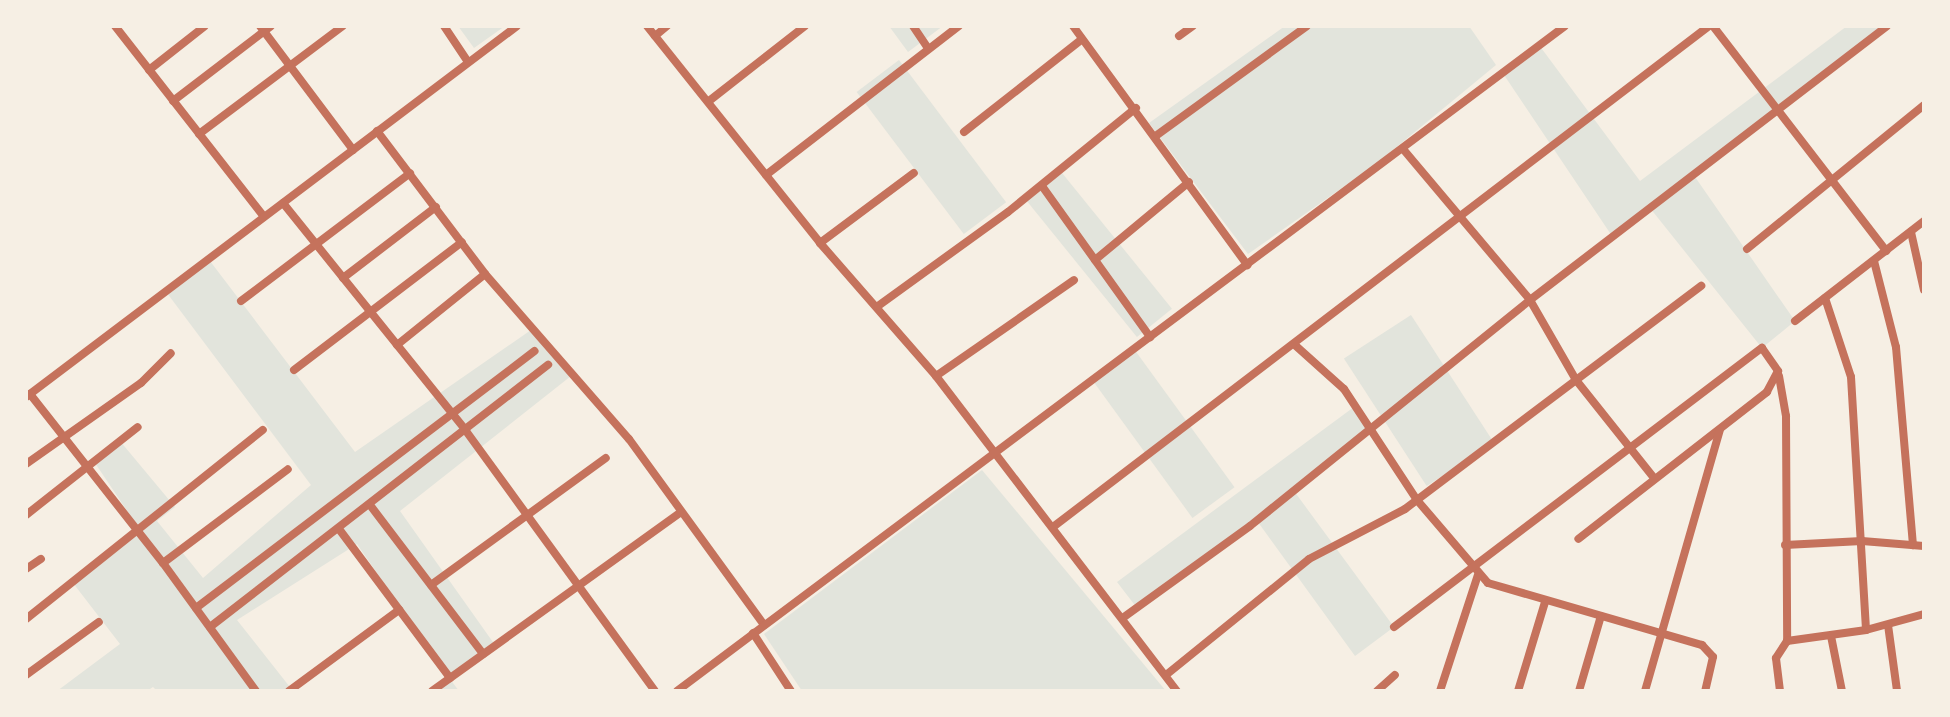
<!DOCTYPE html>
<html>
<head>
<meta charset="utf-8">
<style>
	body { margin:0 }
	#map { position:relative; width:1950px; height:717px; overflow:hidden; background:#f6efe4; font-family:Mulish,sans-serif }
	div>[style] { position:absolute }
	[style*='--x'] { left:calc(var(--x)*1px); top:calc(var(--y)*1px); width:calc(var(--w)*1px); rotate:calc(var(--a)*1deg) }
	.green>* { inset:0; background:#e2e4dc; transform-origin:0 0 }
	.minor>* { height:8px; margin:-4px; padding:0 4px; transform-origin:4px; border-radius:4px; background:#c5725c }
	span { translate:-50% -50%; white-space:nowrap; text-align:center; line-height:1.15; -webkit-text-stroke:6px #f6efe4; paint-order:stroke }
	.frame { position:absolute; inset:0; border:28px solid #f6efe4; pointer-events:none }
</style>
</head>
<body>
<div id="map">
	<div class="green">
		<i style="clip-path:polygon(458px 26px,505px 26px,474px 48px)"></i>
		<i style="clip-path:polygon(889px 26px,943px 26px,908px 52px)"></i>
		<i style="clip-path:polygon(1285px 26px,1469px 26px,1496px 65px,1376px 164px,1248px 254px,1149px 123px)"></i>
		<i style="clip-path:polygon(1847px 26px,1887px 26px,1693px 174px,1795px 321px,1762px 348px,1650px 208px,1612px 236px,1502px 72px,1539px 45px,1640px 181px)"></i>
		<i style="left:899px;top:60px;width:178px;height:53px;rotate:53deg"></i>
		<i style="left:1058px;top:168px;width:181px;height:45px;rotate:51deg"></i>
		<i style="clip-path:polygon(210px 261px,355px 452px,531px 330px,571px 376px,400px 511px,495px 645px,450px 679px,459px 691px,432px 691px,449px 678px,357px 544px,237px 620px,293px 691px,157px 691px,153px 687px,147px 691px,57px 691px,120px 644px,73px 583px,140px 530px,93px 460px,120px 441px,175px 507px,157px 521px,203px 578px,311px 485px,167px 293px)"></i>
		<i style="left:1411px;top:315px;width:152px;height:80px;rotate:57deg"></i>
		<i style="left:1134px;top:349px;width:171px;height:52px;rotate:54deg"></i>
		<i style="clip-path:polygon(1358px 404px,1373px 427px,1294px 491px,1394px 627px,1355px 656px,1255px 518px,1137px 608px,1117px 582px)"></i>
		<i style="clip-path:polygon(982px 470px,1166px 691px,802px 691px,764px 634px)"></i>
	</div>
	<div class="minor">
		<i style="--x:115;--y:26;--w:242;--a:52"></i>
		<i style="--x:260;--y:26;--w:155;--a:53.1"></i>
		<i style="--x:444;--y:26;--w:43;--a:56.3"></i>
		<i style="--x:647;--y:26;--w:278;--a:51.4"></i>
		<i style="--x:820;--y:243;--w:176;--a:48.9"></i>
		<i style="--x:936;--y:376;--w:397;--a:52.6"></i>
		<i style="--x:913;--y:26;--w:25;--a:56"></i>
		<i style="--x:1073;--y:26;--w:296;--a:53.9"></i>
		<i style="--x:1713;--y:26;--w:284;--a:52.4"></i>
		<i style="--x:655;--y:36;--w:16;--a:-40"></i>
		<i style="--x:1179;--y:36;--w:17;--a:-36"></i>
		<i style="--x:149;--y:70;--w:71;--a:-38.2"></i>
		<i style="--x:173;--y:101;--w:123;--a:-37.4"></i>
		<i style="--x:709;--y:101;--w:122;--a:-38"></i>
		<i style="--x:377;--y:131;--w:179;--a:52.9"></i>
		<i style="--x:485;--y:274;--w:219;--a:48.9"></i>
		<i style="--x:629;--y:439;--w:230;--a:54"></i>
		<i style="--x:964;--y:132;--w:150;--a:-38.2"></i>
		<i style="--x:199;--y:134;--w:180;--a:-36.9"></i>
		<i style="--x:1157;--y:135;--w:185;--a:-36"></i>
		<i style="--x:1403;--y:149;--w:197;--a:49.9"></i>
		<i style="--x:1530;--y:300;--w:92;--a:60.1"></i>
		<i style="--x:1576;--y:380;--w:125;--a:51.5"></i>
		<i style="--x:766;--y:175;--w:244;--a:-37.7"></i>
		<i style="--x:1042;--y:186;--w:186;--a:54.4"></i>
		<i style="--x:283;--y:203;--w:292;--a:51.2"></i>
		<i style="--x:466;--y:431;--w:321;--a:54"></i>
		<i style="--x:1911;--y:232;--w:59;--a:77.4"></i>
		<i style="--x:820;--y:243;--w:117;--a:-36.7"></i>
		<i style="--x:1747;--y:249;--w:228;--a:-39.1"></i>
		<i style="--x:1095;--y:260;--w:122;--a:-39.7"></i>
		<i style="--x:1874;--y:261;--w:89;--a:75.7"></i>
		<i style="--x:1896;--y:347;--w:199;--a:85.1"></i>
		<i style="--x:343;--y:278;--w:117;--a:-37.4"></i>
		<i style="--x:1825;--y:298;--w:83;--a:71.8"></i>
		<i style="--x:1851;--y:377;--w:253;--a:86.6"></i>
		<i style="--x:241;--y:301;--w:212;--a:-37.1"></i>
		<i style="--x:878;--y:306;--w:160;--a:-35.9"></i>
		<i style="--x:1008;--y:212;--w:165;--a:-39.1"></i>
		<i style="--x:1795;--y:321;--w:163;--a:-37.8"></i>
		<i style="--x:397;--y:345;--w:113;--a:-38.9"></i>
		<i style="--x:1296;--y:346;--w:64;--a:41.9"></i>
		<i style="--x:1344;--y:389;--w:133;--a:56.7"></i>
		<i style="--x:1417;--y:500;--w:109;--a:49.5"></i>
		<i style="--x:1488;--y:583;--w:223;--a:16.2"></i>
		<i style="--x:1702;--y:645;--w:16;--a:47"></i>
		<i style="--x:1713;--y:657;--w:35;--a:103"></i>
		<i style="--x:294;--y:370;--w:211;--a:-37.3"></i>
		<i style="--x:936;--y:376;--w:168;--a:-34.8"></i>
		<i style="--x:1779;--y:376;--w:41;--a:80.1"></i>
		<i style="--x:1786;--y:416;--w:225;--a:89.7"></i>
		<i style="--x:30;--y:394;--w:215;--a:51.8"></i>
		<i style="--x:163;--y:563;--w:156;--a:-36.9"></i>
		<i style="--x:26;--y:397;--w:615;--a:-37.07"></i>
		<i style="--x:26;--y:464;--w:141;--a:-35.2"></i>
		<i style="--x:141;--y:383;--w:42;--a:-45"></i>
		<i style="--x:370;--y:505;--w:187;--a:52.8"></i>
		<i style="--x:26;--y:515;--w:142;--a:-38.2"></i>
		<i style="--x:1053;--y:527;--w:825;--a:-37.37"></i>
		<i style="--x:339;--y:529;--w:186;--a:53.3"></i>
		<i style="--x:1785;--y:545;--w:77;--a:-3"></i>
		<i style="--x:1862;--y:541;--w:62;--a:4.6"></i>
		<i style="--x:163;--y:563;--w:158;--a:54"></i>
		<i style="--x:26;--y:569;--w:18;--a:-34"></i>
		<i style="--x:431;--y:585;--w:216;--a:-36"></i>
		<i style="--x:196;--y:608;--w:425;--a:-37.2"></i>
		<i style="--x:1124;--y:617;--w:155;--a:-35.8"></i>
		<i style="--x:1250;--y:526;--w:360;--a:-38.9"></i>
		<i style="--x:1530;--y:300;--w:450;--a:-37.5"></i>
		<i style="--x:26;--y:619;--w:303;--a:-38.6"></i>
		<i style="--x:1888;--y:625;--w:67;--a:82.2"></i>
		<i style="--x:210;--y:627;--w:428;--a:-37.8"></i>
		<i style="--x:1394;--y:627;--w:462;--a:-37.2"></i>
		<i style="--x:1762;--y:348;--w:28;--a:55"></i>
		<i style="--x:1778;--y:371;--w:24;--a:118"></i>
		<i style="--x:1767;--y:392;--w:239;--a:142.1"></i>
		<i style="--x:753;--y:633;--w:69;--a:56.8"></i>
		<i style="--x:1831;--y:636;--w:56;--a:78.7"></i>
		<i style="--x:26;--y:675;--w:90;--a:-36"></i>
		<i style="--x:1166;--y:675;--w:184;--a:-39"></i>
		<i style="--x:1309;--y:559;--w:108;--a:-27.5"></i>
		<i style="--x:1405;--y:509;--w:371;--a:-37"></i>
		<i style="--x:289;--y:691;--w:137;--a:-36.4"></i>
		<i style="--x:432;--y:691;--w:305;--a:-35.7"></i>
		<i style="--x:677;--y:691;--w:1109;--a:-36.83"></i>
		<i style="--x:1377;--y:691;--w:24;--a:-42"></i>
		<i style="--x:1440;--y:691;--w:122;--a:-71.9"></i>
		<i style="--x:1518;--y:691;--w:93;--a:-73.1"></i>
		<i style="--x:1579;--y:691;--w:78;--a:-73.7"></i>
		<i style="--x:1645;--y:691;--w:272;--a:-74"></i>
		<i style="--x:1780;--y:691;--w:33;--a:-97"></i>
		<i style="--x:1776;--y:658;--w:20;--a:-57"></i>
		<i style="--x:1787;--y:641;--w:80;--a:-7.9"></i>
		<i style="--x:1866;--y:630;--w:60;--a:-15.4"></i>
	</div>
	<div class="frame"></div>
</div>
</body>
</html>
